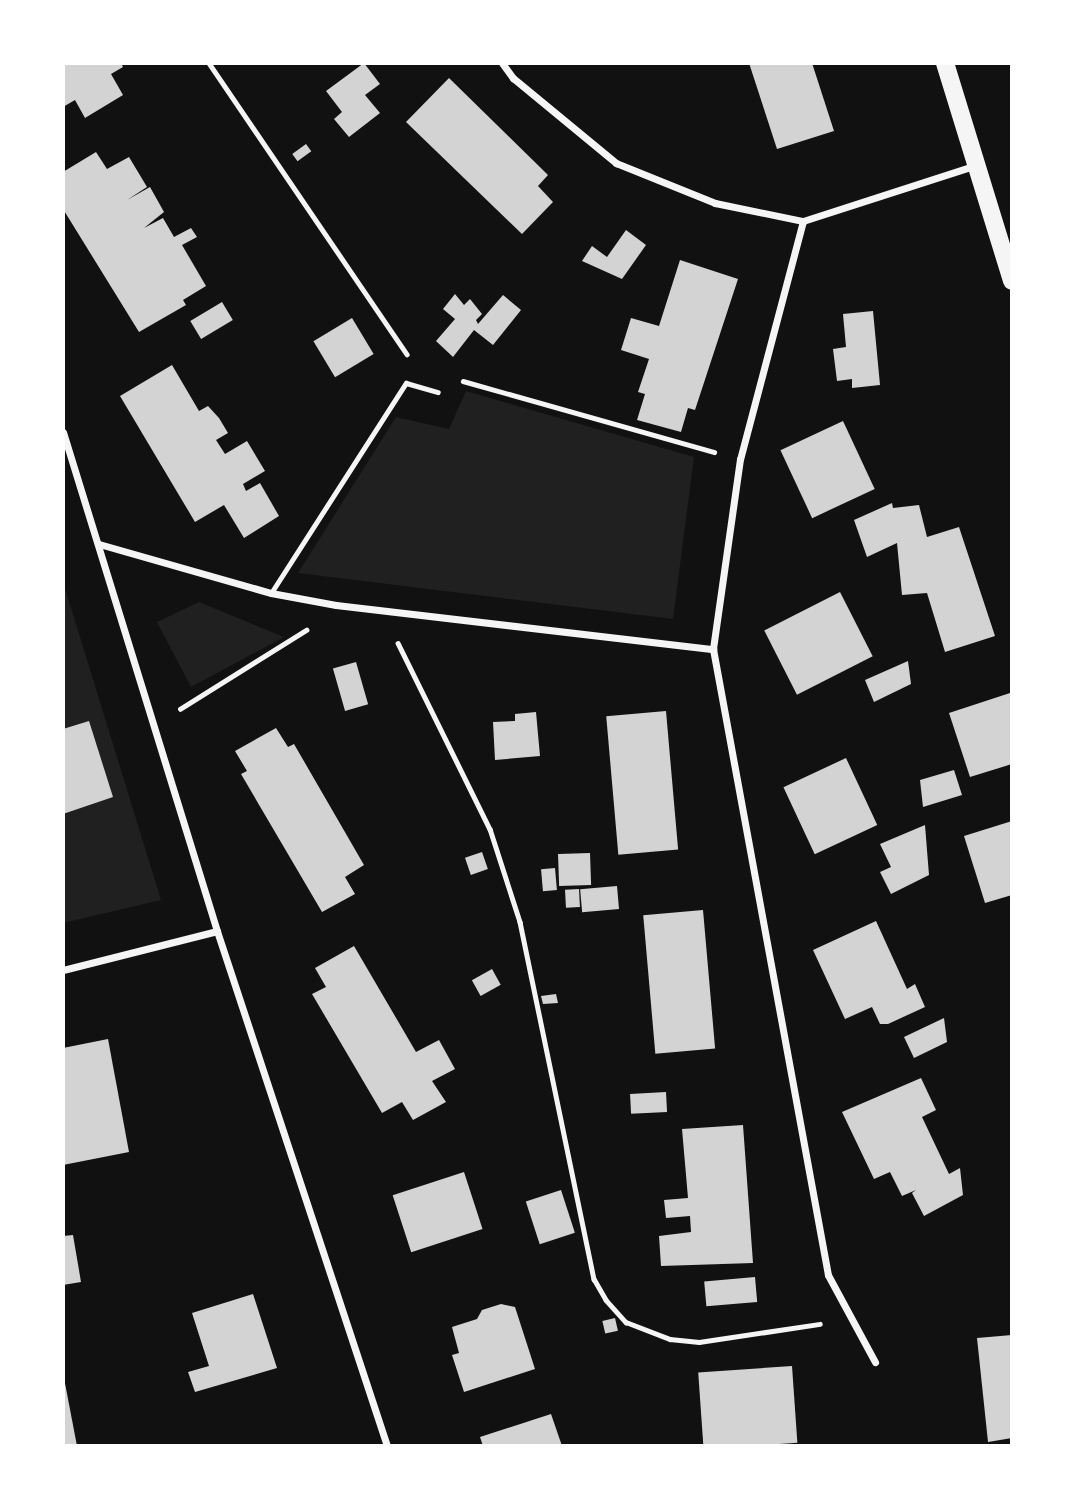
<!DOCTYPE html>
<html>
<head>
<meta charset="utf-8">
<style>
	body { margin:0 }
	#map { position:relative; width:1075px; height:1509px; overflow:hidden; background:#111; font-family:"Open Sans",sans-serif }
	div>[style] { position:absolute }
	[style*='--x'] { left:calc(var(--x)*1px); top:calc(var(--y)*1px); width:calc(var(--w)*1px); rotate:calc(var(--a)*1deg) }
	.green>* { inset:0; background:#202020 }
	.building>* { inset:0; background:#d3d3d3; transform-origin:0 0 }
	.path>* { height:4.5px; margin:-2.25px; padding:0 2.25px; transform-origin:2.25px; border-radius:2.25px; background:#f5f5f5 }
	.service>* { height:5px; margin:-2.5px; padding:0 2.5px; transform-origin:2.5px; border-radius:2.5px; background:#f5f5f5 }
	.minor>* { height:7px; margin:-3.5px; padding:0 3.5px; transform-origin:3.5px; border-radius:3.5px; background:#f5f5f5 }
	.primary>* { height:18px; margin:-9px; padding:0 9px; transform-origin:9px; border-radius:9px; background:#f5f5f5 }
	span { translate:-50% -50%; white-space:nowrap; text-align:center; line-height:1.15; -webkit-text-stroke:5px #fff; paint-order:stroke }
	.frame { position:absolute; inset:0; border:65px solid #fff; pointer-events:none }
</style>
</head>
<body>
<div id="map">
	<div class="green">
		<i style="clip-path:polygon(466px 391px,694px 457px,673px 619px,298px 573px,396px 417px,449px 429px)"></i>
		<i style="clip-path:polygon(63px 582px,161px 900px,63px 923px)"></i>
		<i style="clip-path:polygon(199px 602px,284px 637px,191px 687px,157px 622px)"></i>
	</div>
	<div class="building">
		<i style="clip-path:polygon(63px 63px,121px 63px,123px 67px,111px 74px,123px 95px,85px 118px,75px 100px,63px 107px)"></i>
		<i style="clip-path:polygon(364px 63px,380px 84px,365px 95px,380px 113px,349px 137px,334px 119px,342px 112px,326px 91px)"></i>
		<i style="clip-path:polygon(749px 63px,812px 63px,834px 131px,777px 149px)"></i>
		<i style="clip-path:polygon(449px 78px,548px 175px,538px 186px,553px 202px,522px 234px,406px 122px)"></i>
		<i style="left:306px;top:144px;width:9px;height:17px;rotate:54deg"></i>
		<i style="clip-path:polygon(96px 152px,107px 169px,129px 157px,147px 187px,127px 200px,150px 187px,164px 212px,144px 228px,163px 218px,174px 237px,191px 228px,197px 237px,182px 245px,206px 286px,183px 300px,186px 305px,139px 332px,63px 209px,63px 172px)"></i>
		<i style="clip-path:polygon(626px 230px,646px 245px,622px 279px,582px 261px,592px 246px,607px 257px)"></i>
		<i style="clip-path:polygon(680px 260px,738px 279px,695px 410px,688px 408px,681px 432px,637px 420px,645px 394px,638px 392px,649px 359px,621px 350px,631px 318px,659px 326px)"></i>
		<i style="clip-path:polygon(455px 294px,464px 305px,470px 299px,482px 314px,476px 320px,478px 324px,503px 295px,521px 310px,493px 345px,474px 330px,453px 357px,436px 341px,455px 319px,443px 309px)"></i>
		<i style="left:222px;top:302px;width:21px;height:37px;rotate:59deg"></i>
		<i style="clip-path:polygon(873px 311px,880px 385px,852px 388px,852px 379px,837px 381px,833px 349px,846px 347px,843px 314px)"></i>
		<i style="left:352px;top:318px;width:42px;height:45px;rotate:59deg"></i>
		<i style="clip-path:polygon(172px 365px,199px 411px,208px 406px,219px 418px,228px 433px,216px 440px,225px 454px,247px 441px,265px 471px,243px 484px,246px 491px,260px 483px,279px 516px,244px 538px,224px 505px,195px 522px,120px 396px)"></i>
		<i style="left:843px;top:421px;width:75px;height:69px;rotate:65deg"></i>
		<i style="clip-path:polygon(892px 503px,893px 508px,919px 505px,927px 537px,959px 527px,995px 636px,945px 652px,927px 593px,902px 595px,897px 543px,867px 557px,854px 520px)"></i>
		<i style="left:840px;top:592px;width:72px;height:85px;rotate:63deg"></i>
		<i style="clip-path:polygon(908px 661px,911px 684px,874px 702px,865px 680px)"></i>
		<i style="left:356px;top:662px;width:44px;height:24px;rotate:74deg"></i>
		<i style="clip-path:polygon(1010px 693px,1012px 764px,970px 777px,949px 713px)"></i>
		<i style="left:666px;top:711px;width:139px;height:60px;rotate:85deg"></i>
		<i style="clip-path:polygon(536px 712px,540px 756px,495px 760px,493px 722px,515px 721px,515px 714px)"></i>
		<i style="clip-path:polygon(89px 721px,113px 797px,63px 814px,63px 729px)"></i>
		<i style="clip-path:polygon(276px 728px,288px 747px,294px 744px,364px 865px,345px 877px,355px 894px,322px 912px,241px 774px,247px 771px,235px 751px)"></i>
		<i style="left:846px;top:758px;width:74px;height:69px;rotate:65deg"></i>
		<i style="clip-path:polygon(954px 770px,962px 795px,923px 807px,920px 780px)"></i>
		<i style="clip-path:polygon(1012px 821px,1012px 895px,985px 903px,964px 836px)"></i>
		<i style="clip-path:polygon(925px 825px,929px 875px,891px 894px,880px 872px,891px 867px,880px 844px)"></i>
		<i style="left:482px;top:852px;width:18px;height:18px;rotate:71deg"></i>
		<i style="left:590px;top:853px;width:32px;height:32px;rotate:88deg"></i>
		<i style="left:555px;top:868px;width:22px;height:14px;rotate:85deg"></i>
		<i style="left:617px;top:886px;width:23px;height:37px;rotate:85deg"></i>
		<i style="left:579px;top:889px;width:18px;height:14px;rotate:87deg"></i>
		<i style="left:703px;top:910px;width:139px;height:60px;rotate:85deg"></i>
		<i style="clip-path:polygon(876px 921px,907px 989px,915px 984px,925px 1007px,888px 1024px,880px 1024px,872px 1007px,845px 1019px,813px 950px)"></i>
		<i style="clip-path:polygon(354px 946px,416px 1052px,439px 1040px,455px 1069px,432px 1081px,446px 1102px,413px 1120px,402px 1102px,382px 1113px,312px 994px,326px 987px,315px 968px)"></i>
		<i style="left:492px;top:969px;width:18px;height:23px;rotate:61deg"></i>
		<i style="clip-path:polygon(556px 994px,558px 1003px,543px 1004px,541px 996px)"></i>
		<i style="clip-path:polygon(944px 1018px,947px 1042px,914px 1058px,904px 1037px)"></i>
		<i style="clip-path:polygon(108px 1039px,129px 1152px,63px 1165px,63px 1048px)"></i>
		<i style="clip-path:polygon(921px 1078px,936px 1110px,922px 1117px,949px 1174px,960px 1168px,963px 1195px,924px 1216px,912px 1193px,916px 1190px,902px 1196px,890px 1172px,874px 1179px,842px 1112px)"></i>
		<i style="left:666px;top:1092px;width:20px;height:36px;rotate:87deg"></i>
		<i style="clip-path:polygon(743px 1125px,753px 1263px,661px 1266px,659px 1236px,691px 1232px,690px 1216px,666px 1218px,664px 1200px,688px 1198px,682px 1129px)"></i>
		<i style="left:464px;top:1172px;width:60px;height:75px;rotate:72deg"></i>
		<i style="left:561px;top:1190px;width:45px;height:37px;rotate:72deg"></i>
		<i style="clip-path:polygon(73px 1235px,81px 1282px,63px 1285px,63px 1236px)"></i>
		<i style="left:755px;top:1277px;width:25px;height:51px;rotate:85deg"></i>
		<i style="clip-path:polygon(253px 1294px,277px 1368px,195px 1392px,188px 1372px,209px 1366px,192px 1313px)"></i>
		<i style="clip-path:polygon(501px 1304px,515px 1307px,535px 1369px,464px 1392px,452px 1355px,459px 1353px,452px 1327px,477px 1319px,482px 1310px)"></i>
		<i style="left:615px;top:1318px;width:13px;height:13px;rotate:77deg"></i>
		<i style="clip-path:polygon(1012px 1335px,1012px 1438px,988px 1442px,977px 1338px)"></i>
		<i style="left:792px;top:1366px;width:77px;height:94px;rotate:86deg"></i>
		<i style="clip-path:polygon(63px 1378px,64px 1378px,77px 1446px,63px 1446px)"></i>
		<i style="clip-path:polygon(551px 1414px,562px 1446px,483px 1446px,480px 1437px)"></i>
	</div>
	<div class="path">
		<i style="--x:209;--y:63;--w:352;--a:55.8"></i>
		<i style="--x:463;--y:381;--w:261;--a:15.8"></i>
		<i style="--x:398;--y:643;--w:208;--a:63.7"></i>
		<i style="--x:490;--y:829;--w:98;--a:72.1"></i>
		<i style="--x:520;--y:922;--w:365;--a:78.3"></i>
		<i style="--x:594;--y:1279;--w:24;--a:60"></i>
		<i style="--x:606;--y:1300;--w:30;--a:48"></i>
		<i style="--x:626;--y:1322;--w:47;--a:21.1"></i>
		<i style="--x:670;--y:1339;--w:29;--a:6"></i>
		<i style="--x:699;--y:1342;--w:122;--a:-8.5"></i>
		<i style="--x:180;--y:709;--w:149;--a:-32.1"></i>
	</div>
	<div class="service">
		<i style="--x:271;--y:593;--w:250;--a:-57.3"></i>
		<i style="--x:406;--y:383;--w:33;--a:16"></i>
	</div>
	<div class="minor">
		<i style="--x:502;--y:63;--w:19;--a:54"></i>
		<i style="--x:513;--y:78;--w:134;--a:39.5"></i>
		<i style="--x:616;--y:163;--w:107;--a:22"></i>
		<i style="--x:715;--y:203;--w:90;--a:11.6"></i>
		<i style="--x:803;--y:221;--w:182;--a:-17.9"></i>
		<i style="--x:803;--y:221;--w:246;--a:104.8"></i>
		<i style="--x:740;--y:459;--w:192;--a:98.1"></i>
		<i style="--x:713;--y:649;--w:636;--a:79.59"></i>
		<i style="--x:828;--y:1275;--w:99;--a:61.6"></i>
		<i style="--x:63;--y:432;--w:522;--a:72.85"></i>
		<i style="--x:217;--y:931;--w:542;--a:71.73"></i>
		<i style="--x:99;--y:544;--w:179;--a:15.9"></i>
		<i style="--x:271;--y:593;--w:66;--a:10.5"></i>
		<i style="--x:336;--y:605;--w:380;--a:6.7"></i>
		<i style="--x:63;--y:970;--w:159;--a:-14.2"></i>
	</div>
	<div class="primary">
		<i style="--x:945;--y:63;--w:228;--a:72.9"></i>
	</div>
	<div class="frame"></div>
</div>
</body>
</html>
